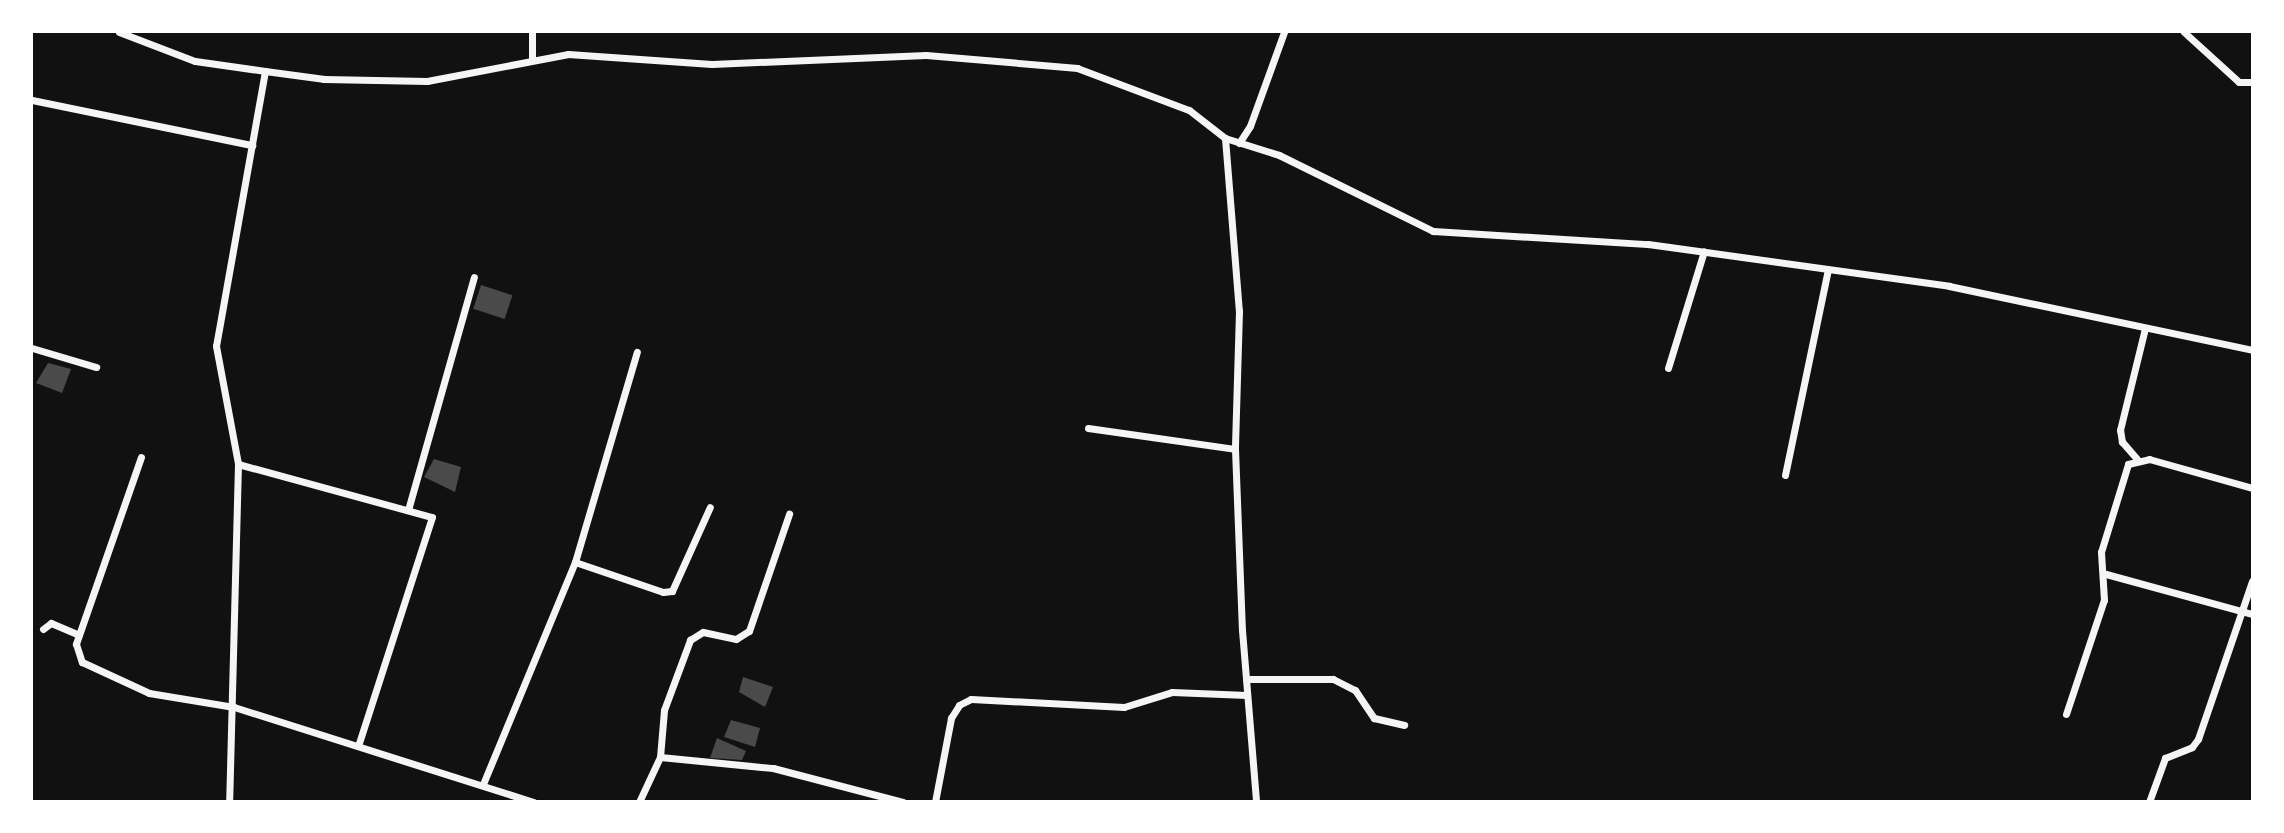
<!DOCTYPE html>
<html>
<head>
<meta charset="utf-8">
<style>
	body { margin:0 }
	#map { position:relative; width:2284px; height:833px; overflow:hidden; background:#111; font-family:Spectral,serif }
	div>[style] { position:absolute }
	[style*='--x'] { left:calc(var(--x)*1px); top:calc(var(--y)*1px); width:calc(var(--w)*1px); rotate:calc(var(--a)*1deg) }
	.building>* { inset:0; background:#4a4a4a; transform-origin:0 0 }
	.minor>* { height:7px; margin:-3.5px; padding:0 3.5px; transform-origin:3.5px; border-radius:3.5px; background:#f5f5f5 }
	span { translate:-50% -50%; white-space:nowrap; text-align:center; line-height:1.15; -webkit-text-stroke:7px #fff; paint-order:stroke }
	.frame { position:absolute; inset:0; border:33px solid #fff; pointer-events:none }
</style>
</head>
<body>
<div id="map">
	<div class="building">
		<i style="left:481px;top:285px;width:33px;height:25px;rotate:18deg"></i>
		<i style="clip-path:polygon(48px 363px,71px 369px,62px 393px,36px 383px)"></i>
		<i style="clip-path:polygon(434px 459px,461px 467px,455px 492px,424px 477px)"></i>
		<i style="clip-path:polygon(743px 677px,773px 687px,765px 707px,739px 692px)"></i>
		<i style="clip-path:polygon(731px 720px,760px 728px,755px 747px,724px 737px)"></i>
		<i style="clip-path:polygon(717px 738px,746px 751px,742px 760px,710px 758px)"></i>
	</div>
	<div class="minor">
		<i style="--x:119;--y:32;--w:81;--a:20.9"></i>
		<i style="--x:195;--y:61;--w:71;--a:8.1"></i>
		<i style="--x:265;--y:71;--w:279;--a:100.1"></i>
		<i style="--x:216;--y:346;--w:120;--a:79.4"></i>
		<i style="--x:238;--y:464;--w:338;--a:91.5"></i>
		<i style="--x:2184;--y:32;--w:74;--a:42.3"></i>
		<i style="--x:2239;--y:82;--w:13;--a:0"></i>
		<i style="--x:532;--y:58;--w:26;--a:-90"></i>
		<i style="--x:265;--y:71;--w:60;--a:7.7"></i>
		<i style="--x:324;--y:79;--w:103;--a:1.1"></i>
		<i style="--x:427;--y:81;--w:144;--a:-10.8"></i>
		<i style="--x:568;--y:54;--w:144;--a:4"></i>
		<i style="--x:712;--y:64;--w:214;--a:-2.4"></i>
		<i style="--x:926;--y:55;--w:152;--a:4.9"></i>
		<i style="--x:1077;--y:68;--w:120;--a:20.6"></i>
		<i style="--x:1189;--y:110;--w:46;--a:37.9"></i>
		<i style="--x:1225;--y:138;--w:57;--a:17.5"></i>
		<i style="--x:1279;--y:155;--w:172;--a:26.3"></i>
		<i style="--x:1433;--y:231;--w:215;--a:3.5"></i>
		<i style="--x:1648;--y:244;--w:304;--a:7.9"></i>
		<i style="--x:1949;--y:286;--w:310;--a:11.9"></i>
		<i style="--x:32;--y:100;--w:225;--a:11.6"></i>
		<i style="--x:1225;--y:138;--w:174;--a:85.4"></i>
		<i style="--x:1239;--y:311;--w:138;--a:91.7"></i>
		<i style="--x:1235;--y:449;--w:181;--a:87.8"></i>
		<i style="--x:1242;--y:630;--w:173;--a:85.3"></i>
		<i style="--x:1239;--y:143;--w:20;--a:-57"></i>
		<i style="--x:1250;--y:126;--w:100;--a:-70.1"></i>
		<i style="--x:32;--y:348;--w:67;--a:16.5"></i>
		<i style="--x:1668;--y:368;--w:122;--a:-72.9"></i>
		<i style="--x:1088;--y:428;--w:148;--a:8.1"></i>
		<i style="--x:141;--y:457;--w:198;--a:109.2"></i>
		<i style="--x:76;--y:644;--w:19;--a:72"></i>
		<i style="--x:82;--y:662;--w:74;--a:24.8"></i>
		<i style="--x:149;--y:693;--w:86;--a:9.4"></i>
		<i style="--x:234;--y:707;--w:315;--a:17.6"></i>
		<i style="--x:2137;--y:459;--w:23;--a:-131"></i>
		<i style="--x:2122;--y:442;--w:12;--a:-99"></i>
		<i style="--x:2120;--y:430;--w:105;--a:-76.2"></i>
		<i style="--x:238;--y:464;--w:201;--a:15.3"></i>
		<i style="--x:432;--y:517;--w:237;--a:107.9"></i>
		<i style="--x:1785;--y:475;--w:210;--a:-78.2"></i>
		<i style="--x:408;--y:510;--w:242;--a:-74.2"></i>
		<i style="--x:575;--y:562;--w:93;--a:18.8"></i>
		<i style="--x:663;--y:592;--w:9;--a:-6"></i>
		<i style="--x:672;--y:591;--w:92;--a:-65.7"></i>
		<i style="--x:2106;--y:574;--w:151;--a:15.3"></i>
		<i style="--x:43;--y:629;--w:10;--a:-37"></i>
		<i style="--x:51;--y:623;--w:30;--a:23"></i>
		<i style="--x:1246;--y:679;--w:87;--a:0"></i>
		<i style="--x:1333;--y:679;--w:25;--a:27"></i>
		<i style="--x:1355;--y:690;--w:34;--a:56"></i>
		<i style="--x:1374;--y:718;--w:31;--a:13"></i>
		<i style="--x:2066;--y:714;--w:120;--a:-71.6"></i>
		<i style="--x:2104;--y:600;--w:48;--a:-93.6"></i>
		<i style="--x:2101;--y:552;--w:92;--a:-72.9"></i>
		<i style="--x:2128;--y:464;--w:22;--a:-13"></i>
		<i style="--x:2149;--y:459;--w:107;--a:15.7"></i>
		<i style="--x:660;--y:757;--w:47;--a:-85.1"></i>
		<i style="--x:664;--y:710;--w:75;--a:-69.6"></i>
		<i style="--x:690;--y:640;--w:15;--a:-32"></i>
		<i style="--x:703;--y:632;--w:34;--a:12"></i>
		<i style="--x:736;--y:639;--w:15;--a:-32"></i>
		<i style="--x:749;--y:631;--w:124;--a:-71.1"></i>
		<i style="--x:483;--y:784;--w:240;--a:-67.5"></i>
		<i style="--x:575;--y:562;--w:219;--a:-73.6"></i>
		<i style="--x:639;--y:802;--w:50;--a:-65"></i>
		<i style="--x:660;--y:757;--w:114;--a:5.6"></i>
		<i style="--x:773;--y:768;--w:134;--a:14.7"></i>
		<i style="--x:935;--y:802;--w:86;--a:-79.2"></i>
		<i style="--x:951;--y:718;--w:15;--a:-58"></i>
		<i style="--x:959;--y:705;--w:13;--a:-27"></i>
		<i style="--x:971;--y:699;--w:153;--a:3"></i>
		<i style="--x:1124;--y:707;--w:50;--a:-17.4"></i>
		<i style="--x:1172;--y:692;--w:75;--a:2.3"></i>
		<i style="--x:2149;--y:802;--w:47;--a:-70"></i>
		<i style="--x:2165;--y:758;--w:29;--a:-22"></i>
		<i style="--x:2192;--y:747;--w:10;--a:-53"></i>
		<i style="--x:2198;--y:739;--w:167;--a:-71.1"></i>
	</div>
	<div class="frame"></div>
</div>
</body>
</html>
